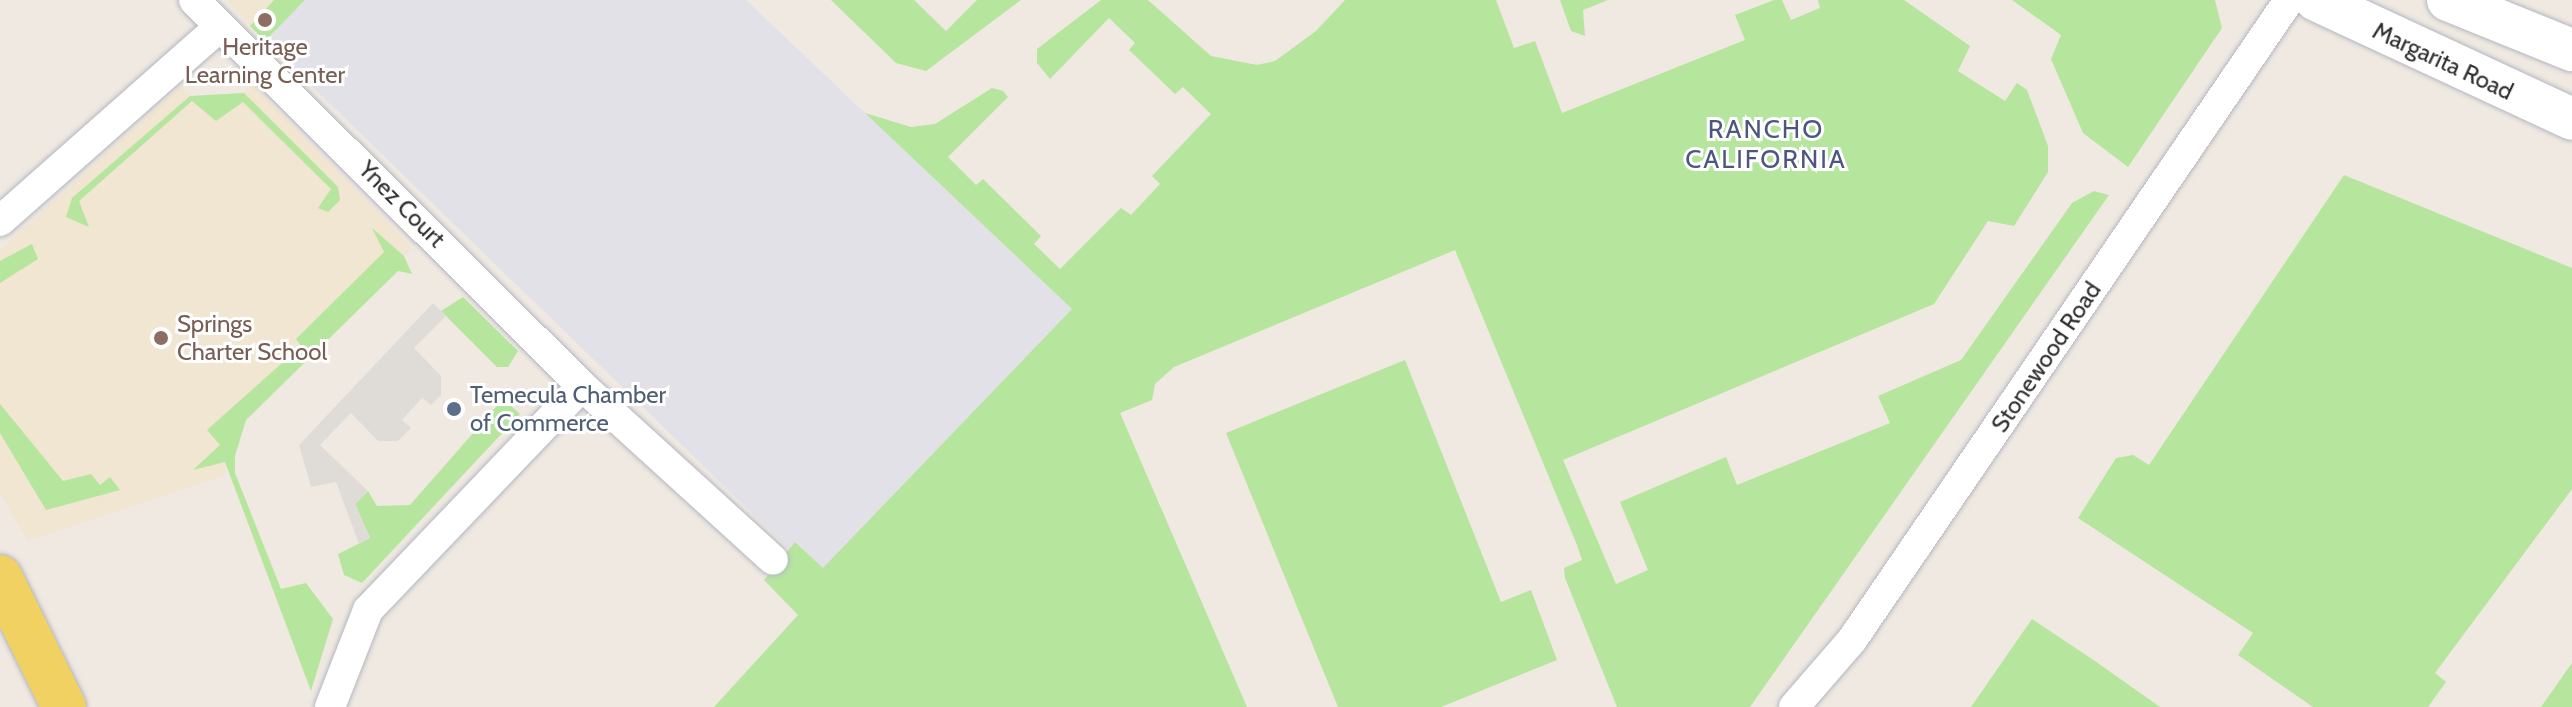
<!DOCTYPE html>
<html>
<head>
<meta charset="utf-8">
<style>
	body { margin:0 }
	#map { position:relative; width:2572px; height:707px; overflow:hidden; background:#efe9e1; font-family:Cabin,sans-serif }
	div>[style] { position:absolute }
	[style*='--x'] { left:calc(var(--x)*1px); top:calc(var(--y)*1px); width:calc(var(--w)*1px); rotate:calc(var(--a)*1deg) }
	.industrial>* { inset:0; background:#e3e1e8 }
	.education>* { inset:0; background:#f0e6d1 }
	.green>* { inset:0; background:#b6e59e }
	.plaza>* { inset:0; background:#dfdcd8 }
	.roads { filter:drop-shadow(0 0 2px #b4b7c1) drop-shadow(0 0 2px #b4b7c1) }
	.street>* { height:30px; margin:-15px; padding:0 15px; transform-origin:15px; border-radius:15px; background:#fff }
	.secondary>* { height:42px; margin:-21px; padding:0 21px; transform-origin:21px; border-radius:21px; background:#fff }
	.primary>* { height:44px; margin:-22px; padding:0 22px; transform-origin:22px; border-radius:22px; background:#f2d163 }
	.dots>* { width:22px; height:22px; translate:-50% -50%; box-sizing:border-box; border:4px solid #fff; border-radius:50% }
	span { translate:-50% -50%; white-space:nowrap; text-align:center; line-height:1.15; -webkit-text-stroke:6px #fff; paint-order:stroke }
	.education-label { font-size:24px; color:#785e54 }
	.left { translate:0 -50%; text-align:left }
	.street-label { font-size:24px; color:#2e2e2e }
	.service-label { font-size:24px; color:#4e5e75 }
	.neighbourhood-label { font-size:26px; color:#4d5680; letter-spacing:2px }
</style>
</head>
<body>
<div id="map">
	<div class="industrial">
		<i style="clip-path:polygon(305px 0,746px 0,1072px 309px,823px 569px,796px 542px,790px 550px,265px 41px)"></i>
	</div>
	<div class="education">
		<i style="clip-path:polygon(227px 0,305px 0,265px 41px)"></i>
		<i style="clip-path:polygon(252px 84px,412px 248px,240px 421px,224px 456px,226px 475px,28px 541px,0 493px,0 250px,181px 86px,190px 96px,244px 93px)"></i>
	</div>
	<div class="green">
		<i style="clip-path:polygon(274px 0,305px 0,265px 41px,250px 26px)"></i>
		<i style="clip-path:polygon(831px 0,914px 0,946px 31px,977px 0,1021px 0,926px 71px,896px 63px)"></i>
		<i style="clip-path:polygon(1101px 0,1148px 0,1211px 56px,1257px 65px,1275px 61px,1316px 31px,1345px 0,1496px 0,1514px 48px,1535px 41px,1562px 113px,1745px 40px,1735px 15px,1774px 0,1782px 0,1791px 20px,1820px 8px,1818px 0,1904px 0,1970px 46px,1958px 71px,2005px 101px,2017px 83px,2027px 90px,2048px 146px,2048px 172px,2014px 226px,1988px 221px,1934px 304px,1563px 460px,1616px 584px,1648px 570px,1620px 502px,1726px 457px,1737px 485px,1890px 423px,1878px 396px,1961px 360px,2072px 203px,2094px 191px,2109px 195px,1750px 707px,1617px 707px,1565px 578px,1564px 568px,1582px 560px,1577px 545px,1455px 250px,1174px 367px,1155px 384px,1152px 400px,1120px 413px,1247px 707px,714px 707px,798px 615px,764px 580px,795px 542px,823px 568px,1072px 309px,865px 113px,911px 127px,935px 124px,992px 88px,1003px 91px,1008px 97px,948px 157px,976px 185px,983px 179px,1041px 236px,1034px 244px,1060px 269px,1121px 208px,1131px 215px,1160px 184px,1152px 176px,1211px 114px,1183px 87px,1175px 94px,1129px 50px,1135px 43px,1109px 18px,1050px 79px,1037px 63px,1037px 49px)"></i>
		<i style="clip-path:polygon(1560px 0,1608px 0,1583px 10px,1585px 36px,1571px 31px)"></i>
		<i style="clip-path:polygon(2012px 0,2215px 0,2222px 28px,2128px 167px,2083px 133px,2051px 59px,2061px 35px)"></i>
		<i style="clip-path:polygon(244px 93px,338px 187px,340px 200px,328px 212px,318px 208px,331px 189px,243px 102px,216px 121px,192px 101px,79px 201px,89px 227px,66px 217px,72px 198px,190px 96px)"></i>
		<i style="clip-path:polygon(2344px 175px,2572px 268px,2572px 489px,2435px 673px,2446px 682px,2428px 707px,2313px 707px,2238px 655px,2253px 633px,2078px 518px,2116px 458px,2133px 455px,2149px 465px)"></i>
		<i style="clip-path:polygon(372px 228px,404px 256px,412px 274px,398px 271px,246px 420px,235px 456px,235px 473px,281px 589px,306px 583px,333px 619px,311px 691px,225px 462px,193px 470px,220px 445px,207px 430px,301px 346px,296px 339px,384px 252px)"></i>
		<i style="clip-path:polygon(32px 244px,38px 259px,0 283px,0 261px)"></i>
		<i style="clip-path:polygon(463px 297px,518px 351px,508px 367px,497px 367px,441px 311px)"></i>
		<i style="clip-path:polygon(1405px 360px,1501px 602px,1531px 590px,1557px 660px,1441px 707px,1338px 707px,1226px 433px)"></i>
		<i style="clip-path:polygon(503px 399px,520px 414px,362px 583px,344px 575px,338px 554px,370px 538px,355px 504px,368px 491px,377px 506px,410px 505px)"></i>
		<i style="clip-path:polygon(0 404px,63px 481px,91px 474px,100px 485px,110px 477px,120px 490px,46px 510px,0 433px)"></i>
		<i style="clip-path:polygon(2032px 619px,2092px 659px,2160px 707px,1971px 707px)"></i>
		<i style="clip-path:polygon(2572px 663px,2572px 707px,2541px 707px)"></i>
	</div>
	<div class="plaza">
		<i style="clip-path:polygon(433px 303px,446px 316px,414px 348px,441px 376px,441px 395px,431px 405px,422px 398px,402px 420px,411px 428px,398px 441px,378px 441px,351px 413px,320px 445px,368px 491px,355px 504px,370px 538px,359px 544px,336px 482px,311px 487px,299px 445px)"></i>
	</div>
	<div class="roads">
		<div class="street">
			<i style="--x:194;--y:0;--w:547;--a:44.85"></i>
			<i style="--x:582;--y:386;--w:258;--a:42.3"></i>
			<i style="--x:0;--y:221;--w:293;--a:-41.5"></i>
			<i style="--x:330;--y:707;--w:104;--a:-68.6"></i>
			<i style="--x:368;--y:610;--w:310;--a:-46.3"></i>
			<i style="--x:1794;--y:707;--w:89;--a:-49.1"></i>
			<i style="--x:1852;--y:640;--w:775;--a:-55.67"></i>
		</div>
		<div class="secondary">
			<i style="--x:2316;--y:0;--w:282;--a:24.9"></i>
			<i style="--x:2448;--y:0;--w:134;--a:22"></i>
		</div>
		<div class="primary">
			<i style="--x:0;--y:577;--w:145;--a:63.8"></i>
		</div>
	</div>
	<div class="dots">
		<i style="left:265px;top:20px;background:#8d6e63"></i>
		<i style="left:161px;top:338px;background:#8d6e63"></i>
		<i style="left:454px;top:409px;background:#5c6f8a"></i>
	</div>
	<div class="education-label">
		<span style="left:265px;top:61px">Heritage<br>Learning Center</span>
		<span class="left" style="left:177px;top:338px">Springs<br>Charter School</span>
	</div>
	<div class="street-label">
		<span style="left:2443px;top:61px;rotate:25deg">Margarita Road</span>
		<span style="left:402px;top:204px;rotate:45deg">Ynez Court</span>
		<span style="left:2046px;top:357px;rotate:-56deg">Stonewood Road</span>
	</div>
	<div class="service-label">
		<span class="left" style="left:470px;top:409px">Temecula Chamber<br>of Commerce</span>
	</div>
	<div class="neighbourhood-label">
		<span style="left:1766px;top:145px">RANCHO<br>CALIFORNIA</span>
	</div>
</div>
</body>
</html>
